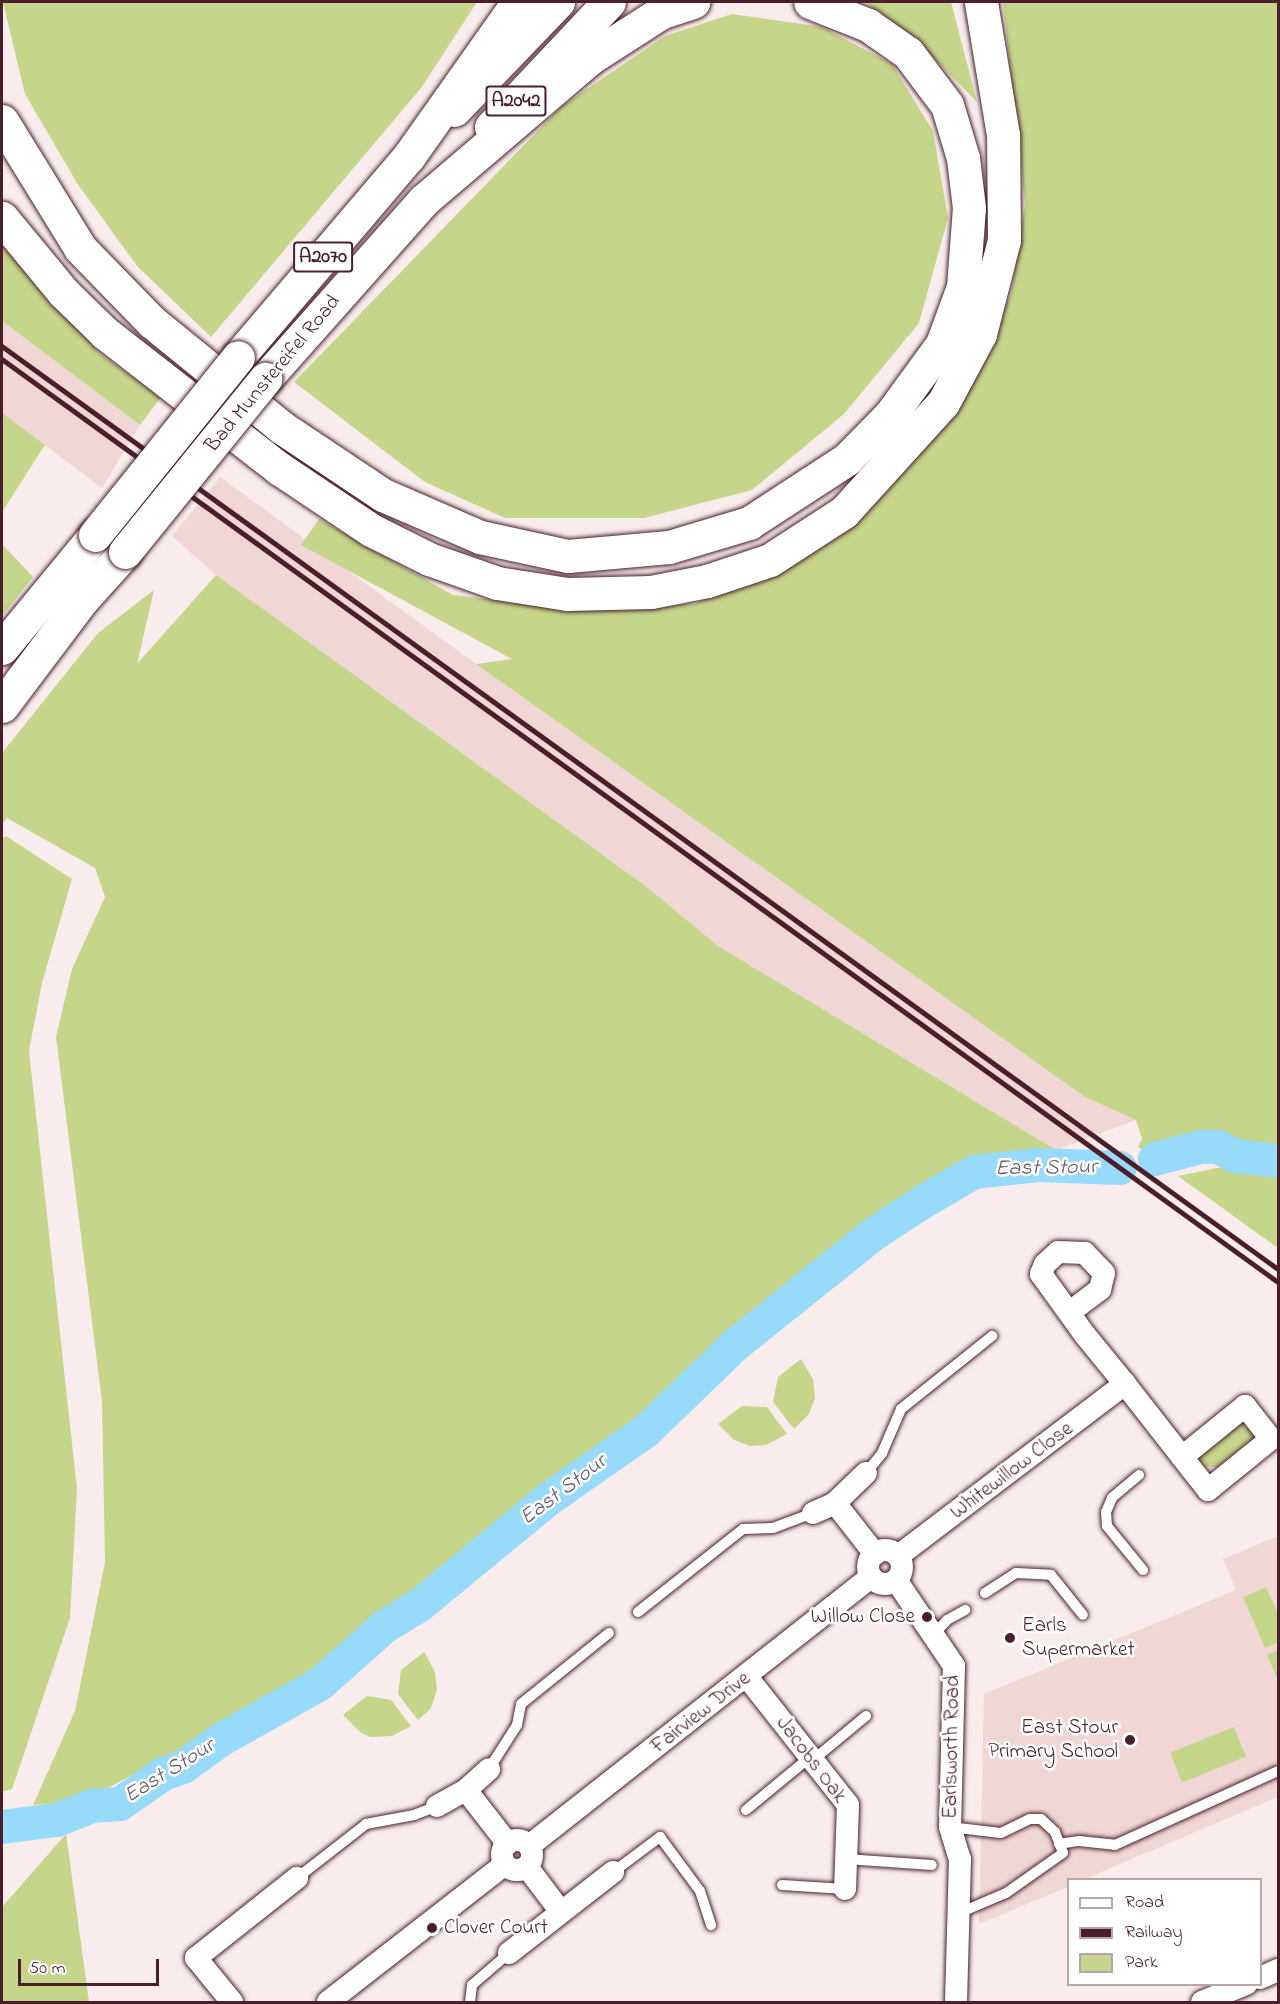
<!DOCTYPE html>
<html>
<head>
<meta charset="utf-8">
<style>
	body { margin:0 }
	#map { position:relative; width:1280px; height:2004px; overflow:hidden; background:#f8edec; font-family:"Indie Flower",sans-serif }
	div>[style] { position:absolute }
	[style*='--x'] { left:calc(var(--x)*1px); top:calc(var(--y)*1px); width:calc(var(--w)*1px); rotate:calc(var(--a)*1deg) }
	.built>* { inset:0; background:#f0d7d6 }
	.green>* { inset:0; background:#c5d58a; transform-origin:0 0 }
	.river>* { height:34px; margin:-17px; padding:0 17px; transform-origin:17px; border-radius:17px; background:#98dafa }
	.roads { filter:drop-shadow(0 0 2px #4a1f2b) drop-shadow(0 0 2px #4a1f2b) }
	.lane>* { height:10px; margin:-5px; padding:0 5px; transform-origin:5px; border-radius:5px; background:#fff }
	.street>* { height:22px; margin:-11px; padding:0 11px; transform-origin:11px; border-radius:11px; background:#fff }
	.street>.ring { margin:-11px; padding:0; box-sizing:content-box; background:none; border:22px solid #fff; border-radius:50% }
	.primary>* { height:33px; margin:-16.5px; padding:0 16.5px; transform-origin:16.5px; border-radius:16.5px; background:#fff }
	.highway>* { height:33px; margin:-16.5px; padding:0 16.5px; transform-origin:16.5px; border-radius:16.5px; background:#fff }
	.rail>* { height:4.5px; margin:-2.25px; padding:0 2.25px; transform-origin:2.25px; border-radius:2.25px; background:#4a1f2b }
	.bridges { filter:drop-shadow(0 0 2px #4a1f2b) drop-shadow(0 0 2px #4a1f2b) }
	.highway-bridge>* { height:33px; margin:-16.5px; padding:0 16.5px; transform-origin:16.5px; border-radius:16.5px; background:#fff }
	.dots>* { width:16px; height:16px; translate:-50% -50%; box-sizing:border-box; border:3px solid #fff; border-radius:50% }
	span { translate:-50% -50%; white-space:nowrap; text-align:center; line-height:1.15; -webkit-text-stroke:5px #fff; paint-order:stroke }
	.shield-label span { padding:2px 4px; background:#fff; border:2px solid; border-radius:4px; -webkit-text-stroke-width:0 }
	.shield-label { font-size:20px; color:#4a1f2b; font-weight:700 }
	.street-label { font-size:21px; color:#4a1f2b }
	.poi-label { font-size:21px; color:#4a1f2b }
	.right { translate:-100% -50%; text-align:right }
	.left { translate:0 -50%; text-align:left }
	.water-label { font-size:22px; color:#615769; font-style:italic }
	.frame { position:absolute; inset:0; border:3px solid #4a1f2b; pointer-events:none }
	.legend { position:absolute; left:1067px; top:1878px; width:195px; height:108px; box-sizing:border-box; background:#fff; border:2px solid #b7a5aa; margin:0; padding:8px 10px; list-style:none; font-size:18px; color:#4a1f2b }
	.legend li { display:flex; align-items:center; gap:12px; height:30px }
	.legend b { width:30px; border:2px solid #b7a5aa }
	.scale { position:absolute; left:18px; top:1959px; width:141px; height:27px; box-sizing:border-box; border:3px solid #4a1f2b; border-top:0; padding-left:8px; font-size:18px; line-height:21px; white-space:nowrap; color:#4a1f2b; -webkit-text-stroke:4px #fff; paint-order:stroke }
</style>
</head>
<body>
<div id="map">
	<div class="built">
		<i style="clip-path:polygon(2px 321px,140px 425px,102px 488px,2px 413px)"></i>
		<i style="clip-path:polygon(220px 477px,476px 664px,1085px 1097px,1136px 1120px,1056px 1150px,718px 946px,647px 887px,216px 575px,172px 536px)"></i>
		<i style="clip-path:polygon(1278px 1536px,1278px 1797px,1085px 1879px,1068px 1880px,1068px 1887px,979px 1924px,984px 1694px,1236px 1590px,1223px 1559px)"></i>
	</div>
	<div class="green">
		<i style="clip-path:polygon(3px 2px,477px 2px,421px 88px,211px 337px,137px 266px,77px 183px,25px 94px)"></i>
		<i style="clip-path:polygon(865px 2px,951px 2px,977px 102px,926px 50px)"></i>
		<i style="clip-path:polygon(1003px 2px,1278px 2px,1278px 1153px,1245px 1148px,1222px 1140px,1147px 1152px,1138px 1147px,1142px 1139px,1136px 1120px,1085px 1097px,476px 664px,512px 659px,301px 545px,319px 519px,453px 595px,581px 610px,695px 604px,860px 519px,959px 410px,1011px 294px,1025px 204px)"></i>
		<i style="clip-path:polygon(732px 14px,822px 27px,892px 64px,933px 131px,948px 218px,919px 323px,844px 414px,752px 490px,644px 518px,505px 518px,425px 482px,294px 382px,562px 106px,665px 36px)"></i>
		<i style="clip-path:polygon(2px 231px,33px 276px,99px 353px,161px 397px,140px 425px,2px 321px)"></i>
		<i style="clip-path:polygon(2px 413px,45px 445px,2px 512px)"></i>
		<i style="clip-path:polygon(2px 544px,33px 577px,2px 616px)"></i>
		<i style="clip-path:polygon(216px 575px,647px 887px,718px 946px,1056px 1150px,932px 1177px,669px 1389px,635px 1427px,538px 1491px,325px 1665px,276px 1698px,80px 1803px,33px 1805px,75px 1711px,105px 1562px,102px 1401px,56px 1037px,72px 969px,105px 897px,95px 868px,7px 818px,2px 825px,2px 753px,98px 633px,154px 590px,137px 664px)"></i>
		<i style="clip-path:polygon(6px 836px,72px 879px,42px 983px,29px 1051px,77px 1489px,70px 1618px,12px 1789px,2px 1792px,2px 839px)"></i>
		<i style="clip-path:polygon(1222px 1167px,1278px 1174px,1278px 1248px,1178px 1176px)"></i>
		<i style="clip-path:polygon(801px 1359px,813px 1379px,815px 1398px,809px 1414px,794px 1429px,773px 1402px,778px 1377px)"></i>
		<i style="clip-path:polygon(742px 1406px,767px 1407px,787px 1434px,766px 1445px,750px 1446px,734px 1440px,718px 1424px)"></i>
		<i style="clip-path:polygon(1242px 1419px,1255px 1434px,1254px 1440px,1220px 1468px,1202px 1466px,1198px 1452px)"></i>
		<i style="clip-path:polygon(1266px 1587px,1278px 1614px,1278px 1642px,1265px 1648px,1243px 1597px)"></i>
		<i style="clip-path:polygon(1278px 1650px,1278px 1681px,1267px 1655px)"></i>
		<i style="clip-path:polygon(424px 1652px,435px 1672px,437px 1690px,431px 1708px,418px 1720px,398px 1694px,401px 1670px)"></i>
		<i style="clip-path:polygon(367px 1696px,391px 1700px,411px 1726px,392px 1736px,370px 1737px,360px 1732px,343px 1715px)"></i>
		<i style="left:1234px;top:1727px;width:32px;height:69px;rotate:68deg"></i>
		<i style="clip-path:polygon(66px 1834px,89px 2002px,2px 2002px,2px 1907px)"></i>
	</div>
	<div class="river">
		<i style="--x:1155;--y:1159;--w:47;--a:-14.9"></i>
		<i style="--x:1200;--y:1147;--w:18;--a:0"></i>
		<i style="--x:1218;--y:1147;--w:20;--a:27"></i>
		<i style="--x:1236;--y:1156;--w:42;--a:6.8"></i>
		<i style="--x:2;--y:1827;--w:55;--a:-7.3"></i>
		<i style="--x:57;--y:1820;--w:37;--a:-22"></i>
		<i style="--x:91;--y:1806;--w:29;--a:-4"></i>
		<i style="--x:120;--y:1804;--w:52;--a:-34.9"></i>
		<i style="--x:163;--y:1774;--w:21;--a:-19"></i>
		<i style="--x:183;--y:1767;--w:48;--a:-35.7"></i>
		<i style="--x:222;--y:1739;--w:112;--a:-29.3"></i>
		<i style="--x:320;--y:1684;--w:86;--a:-41.7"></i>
		<i style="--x:384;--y:1627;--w:42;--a:-31.4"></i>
		<i style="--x:420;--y:1605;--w:168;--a:-39.5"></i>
		<i style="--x:550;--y:1498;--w:117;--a:-34.9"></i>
		<i style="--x:646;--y:1431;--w:122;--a:-44"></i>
		<i style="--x:734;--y:1346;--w:181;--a:-38.7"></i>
		<i style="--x:875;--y:1233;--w:55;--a:-33.1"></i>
		<i style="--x:921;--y:1203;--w:61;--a:-30.3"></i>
		<i style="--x:974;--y:1172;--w:64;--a:-6.2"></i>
		<i style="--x:1038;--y:1165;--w:82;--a:2.1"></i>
	</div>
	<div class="roads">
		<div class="lane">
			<i style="--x:866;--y:1473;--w:26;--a:-51"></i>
			<i style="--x:882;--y:1453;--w:48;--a:-66.6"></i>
			<i style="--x:901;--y:1409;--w:117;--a:-38.7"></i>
			<i style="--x:1139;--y:1475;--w:35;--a:140"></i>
			<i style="--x:1112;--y:1498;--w:15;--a:113"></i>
			<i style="--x:1106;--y:1512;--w:14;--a:86"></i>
			<i style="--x:1107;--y:1526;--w:57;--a:50.7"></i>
			<i style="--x:985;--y:1593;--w:37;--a:-33"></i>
			<i style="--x:1016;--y:1573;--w:35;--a:3"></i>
			<i style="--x:1051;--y:1575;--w:51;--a:51.3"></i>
			<i style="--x:638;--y:1612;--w:134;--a:-38.3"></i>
			<i style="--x:743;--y:1529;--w:30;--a:-2"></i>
			<i style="--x:773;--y:1528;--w:43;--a:-20.6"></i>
			<i style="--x:935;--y:1633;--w:18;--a:-47"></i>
			<i style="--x:947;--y:1620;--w:21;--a:-29"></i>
			<i style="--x:813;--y:1760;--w:69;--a:-39.7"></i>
			<i style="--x:489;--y:1769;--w:52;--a:-57.5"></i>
			<i style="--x:517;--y:1725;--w:21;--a:-79"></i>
			<i style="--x:521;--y:1704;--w:113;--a:-38.9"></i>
			<i style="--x:746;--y:1810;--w:83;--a:-39.6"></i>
			<i style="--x:950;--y:1827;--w:51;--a:6.7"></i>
			<i style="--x:1001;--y:1833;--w:32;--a:-26"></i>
			<i style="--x:1030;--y:1819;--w:11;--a:0"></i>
			<i style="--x:1041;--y:1819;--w:19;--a:43"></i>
			<i style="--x:1055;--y:1832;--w:22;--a:69"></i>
			<i style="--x:1063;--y:1853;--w:70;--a:144.9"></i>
			<i style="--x:1006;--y:1893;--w:51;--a:156.9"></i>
			<i style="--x:1059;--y:1844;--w:20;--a:-9"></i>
			<i style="--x:1079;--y:1841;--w:36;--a:6"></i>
			<i style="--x:1115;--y:1845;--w:179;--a:-24.4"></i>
			<i style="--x:846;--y:1859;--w:86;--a:4"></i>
			<i style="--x:613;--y:1872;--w:59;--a:-36.7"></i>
			<i style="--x:660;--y:1837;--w:67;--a:53.5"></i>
			<i style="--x:700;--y:1891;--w:36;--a:72"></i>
			<i style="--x:297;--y:1878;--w:88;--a:-38"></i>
			<i style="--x:366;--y:1824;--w:49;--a:-10.6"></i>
			<i style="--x:414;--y:1815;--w:25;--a:-21"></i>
			<i style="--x:782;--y:1885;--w:63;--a:3.6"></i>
			<i style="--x:470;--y:2002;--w:17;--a:-83"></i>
			<i style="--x:472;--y:1985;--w:49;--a:-40.9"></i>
		</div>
		<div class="street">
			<i style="--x:1070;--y:1312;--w:38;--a:-37"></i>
			<i style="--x:1100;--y:1289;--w:16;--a:-76"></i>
			<i style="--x:1104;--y:1273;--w:28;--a:-134"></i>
			<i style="--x:1085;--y:1253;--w:27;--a:-178"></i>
			<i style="--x:1058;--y:1252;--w:18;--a:137"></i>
			<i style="--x:1045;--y:1264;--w:11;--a:112"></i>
			<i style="--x:1041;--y:1274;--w:75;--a:54.2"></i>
			<i style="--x:1085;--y:1335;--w:63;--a:50.8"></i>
			<i style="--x:1125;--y:1384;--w:93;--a:52"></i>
			<i style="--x:1182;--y:1457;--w:42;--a:51.8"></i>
			<i style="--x:1208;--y:1490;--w:81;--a:-39"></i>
			<i style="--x:1271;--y:1439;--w:42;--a:-128.2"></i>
			<i style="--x:1245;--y:1406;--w:81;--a:141"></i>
			<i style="--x:835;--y:1503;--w:65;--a:51.9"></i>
			<i style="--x:813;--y:1513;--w:24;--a:-24"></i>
			<i style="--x:835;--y:1503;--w:43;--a:-44.1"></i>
			<i class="ring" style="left:868px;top:1550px;width:12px;height:12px"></i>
			<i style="--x:898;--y:1556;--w:285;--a:-37.2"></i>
			<i style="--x:896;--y:1580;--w:104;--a:56"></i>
			<i style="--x:954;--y:1666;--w:161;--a:91.4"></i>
			<i style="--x:950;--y:1827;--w:34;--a:73"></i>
			<i style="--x:960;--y:1859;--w:143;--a:91.6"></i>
			<i style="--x:747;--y:1677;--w:163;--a:51.7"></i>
			<i style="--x:848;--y:1805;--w:84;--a:92"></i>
			<i style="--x:466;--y:1790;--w:68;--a:52.1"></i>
			<i style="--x:437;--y:1806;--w:33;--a:-29"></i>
			<i style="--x:466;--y:1790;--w:31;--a:-42"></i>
			<i class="ring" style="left:502px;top:1840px;width:8px;height:8px"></i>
			<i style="--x:529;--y:1846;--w:435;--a:-38.2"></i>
			<i style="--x:527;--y:1867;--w:56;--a:52.9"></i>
			<i style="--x:509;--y:1953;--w:132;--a:-37.9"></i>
			<i style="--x:1260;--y:1978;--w:20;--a:-24"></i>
			<i style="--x:232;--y:2002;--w:57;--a:-129.3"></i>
			<i style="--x:196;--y:1958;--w:129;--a:-38.4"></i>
			<i style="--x:328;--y:2002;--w:224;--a:-37.9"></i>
			<i style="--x:1202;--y:2002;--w:48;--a:-22.2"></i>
		</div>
		<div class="primary">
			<i style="--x:454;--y:110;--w:150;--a:-46.1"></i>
			<i style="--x:491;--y:127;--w:172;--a:-46.7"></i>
			<i style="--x:2;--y:218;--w:96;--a:50.5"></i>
			<i style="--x:63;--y:292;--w:59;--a:44.3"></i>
			<i style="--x:105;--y:333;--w:222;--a:37.9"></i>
			<i style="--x:280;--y:469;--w:110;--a:33.8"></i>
			<i style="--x:371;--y:530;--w:65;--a:26.6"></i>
			<i style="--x:429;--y:559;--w:72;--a:19.4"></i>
			<i style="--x:497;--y:583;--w:71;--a:8.9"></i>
			<i style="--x:567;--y:594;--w:84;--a:-1.4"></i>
			<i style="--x:651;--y:592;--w:57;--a:-11.1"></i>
			<i style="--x:707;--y:581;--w:66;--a:-18.4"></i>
			<i style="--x:770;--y:560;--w:88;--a:-33"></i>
			<i style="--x:844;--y:512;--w:147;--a:-47.8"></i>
			<i style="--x:943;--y:403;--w:78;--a:-61.8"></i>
			<i style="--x:980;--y:334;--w:97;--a:-75.7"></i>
			<i style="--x:1004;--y:240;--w:105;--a:-90.5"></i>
			<i style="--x:1003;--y:135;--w:135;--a:-99.4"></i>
		</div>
		<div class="highway">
			<i style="--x:2;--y:121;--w:149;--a:58.4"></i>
			<i style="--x:80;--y:248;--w:103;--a:45.8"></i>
			<i style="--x:152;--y:322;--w:166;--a:39.1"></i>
			<i style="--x:281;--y:427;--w:123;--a:33.7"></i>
			<i style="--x:383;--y:495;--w:106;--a:23.4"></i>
			<i style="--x:480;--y:537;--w:90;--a:12.2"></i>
			<i style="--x:568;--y:556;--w:101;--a:-5.1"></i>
			<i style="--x:669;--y:547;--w:84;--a:-16.7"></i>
			<i style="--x:749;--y:523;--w:117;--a:-33.1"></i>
			<i style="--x:847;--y:459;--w:63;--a:-45.6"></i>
			<i style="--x:891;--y:414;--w:87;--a:-53.9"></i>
			<i style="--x:942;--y:344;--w:61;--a:-69.8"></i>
			<i style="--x:963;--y:287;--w:79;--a:-85.7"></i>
			<i style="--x:969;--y:208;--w:50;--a:-96.8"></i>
			<i style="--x:963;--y:158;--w:55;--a:-106.8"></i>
			<i style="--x:947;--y:105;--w:65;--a:-126.9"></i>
			<i style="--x:908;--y:53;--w:49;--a:-145"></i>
			<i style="--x:868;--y:25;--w:62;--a:-158.4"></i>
			<i style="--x:238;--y:357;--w:264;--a:-49.6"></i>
			<i style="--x:409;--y:156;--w:189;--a:-54.7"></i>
			<i style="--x:265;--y:379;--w:239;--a:-48.4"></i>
			<i style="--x:424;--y:200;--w:218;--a:-40.5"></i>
			<i style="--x:590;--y:58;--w:85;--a:-32.6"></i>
			<i style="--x:662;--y:12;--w:33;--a:-18"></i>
			<i style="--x:2;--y:648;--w:146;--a:-50.5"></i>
			<i style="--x:2;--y:706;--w:133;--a:-53"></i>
			<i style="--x:82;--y:600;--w:64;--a:-48.1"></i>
		</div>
	</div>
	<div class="rail">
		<i style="--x:2;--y:346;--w:1575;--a:35.88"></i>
		<i style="--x:2;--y:359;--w:1575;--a:35.88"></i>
	</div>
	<div class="bridges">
		<div class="highway-bridge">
			<i style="--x:95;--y:535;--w:228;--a:-51.2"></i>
			<i style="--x:125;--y:552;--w:223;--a:-51"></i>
		</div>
	</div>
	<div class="dots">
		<i style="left:927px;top:1617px;background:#4a1f2b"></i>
		<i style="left:1010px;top:1638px;background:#4a1f2b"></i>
		<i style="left:1130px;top:1740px;background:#4a1f2b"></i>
		<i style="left:432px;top:1928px;background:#4a1f2b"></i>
	</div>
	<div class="shield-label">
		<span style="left:516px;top:101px">A2042</span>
		<span style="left:323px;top:257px">A2070</span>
	</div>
	<div class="street-label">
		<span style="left:273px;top:374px;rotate:-50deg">Bad Munstereifel Road</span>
		<span style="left:1012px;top:1471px;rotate:-37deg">Whitewillow Close</span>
		<span style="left:701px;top:1713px;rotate:-38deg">Fairview Drive</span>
		<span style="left:952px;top:1747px;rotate:-89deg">Earlsworth Road</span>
		<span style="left:811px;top:1760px;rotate:53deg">Jacobs Oak</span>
	</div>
	<div class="poi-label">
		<span class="right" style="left:915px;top:1617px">Willow Close</span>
		<span class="left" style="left:1022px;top:1638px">Earls<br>Supermarket</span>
		<span class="right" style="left:1118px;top:1740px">East Stour<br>Primary School</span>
		<span class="left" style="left:444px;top:1928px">Clover Court</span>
	</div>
	<div class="water-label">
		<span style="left:1046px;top:1169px;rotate:-1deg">East Stour</span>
		<span style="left:564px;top:1491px;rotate:-37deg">East Stour</span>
		<span style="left:170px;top:1772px;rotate:-32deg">East Stour</span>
	</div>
	<div class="frame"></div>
	<ul class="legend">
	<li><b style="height:8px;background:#fff"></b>Road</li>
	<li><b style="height:8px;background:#4a1f2b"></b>Railway</li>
	<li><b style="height:16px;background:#c5d58a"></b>Park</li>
	</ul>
	<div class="scale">50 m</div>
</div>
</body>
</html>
